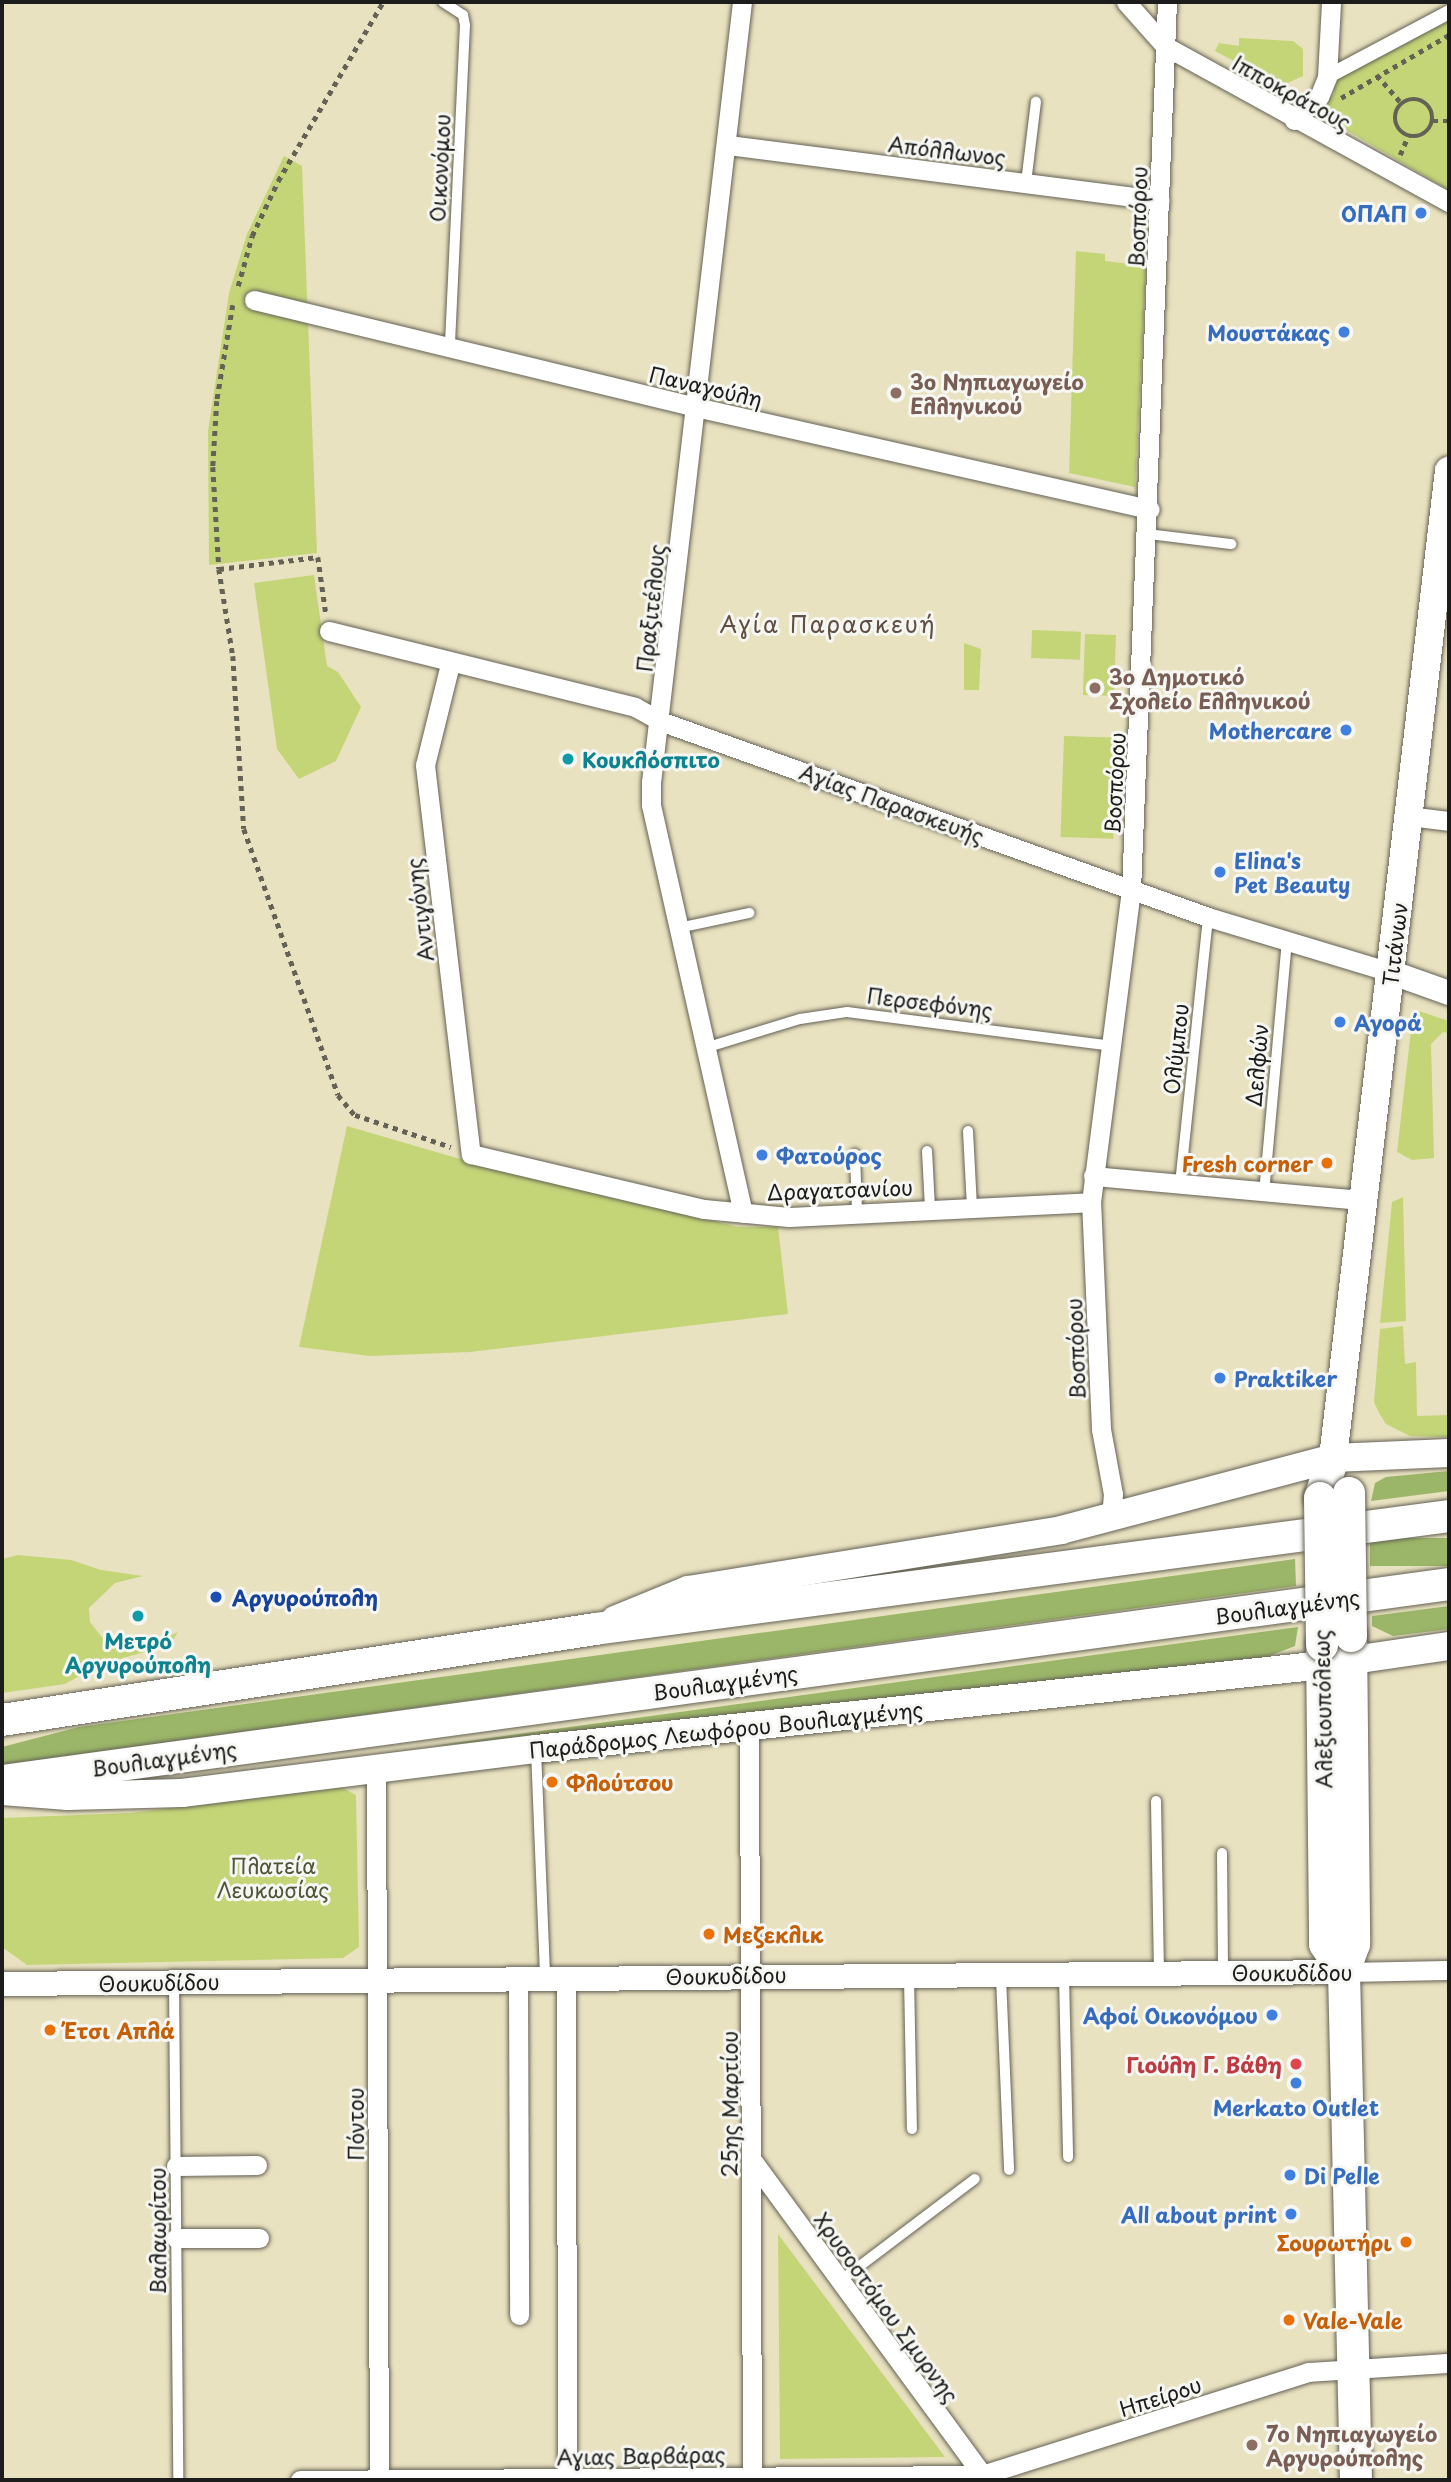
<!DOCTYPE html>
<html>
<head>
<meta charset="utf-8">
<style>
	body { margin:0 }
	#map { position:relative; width:1451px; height:2482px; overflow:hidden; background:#e9e2c0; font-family:"Playpen Sans",sans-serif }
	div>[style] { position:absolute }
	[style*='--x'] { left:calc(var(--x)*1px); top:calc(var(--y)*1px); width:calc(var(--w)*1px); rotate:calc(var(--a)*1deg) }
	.green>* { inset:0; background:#c4d578; transform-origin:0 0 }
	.forest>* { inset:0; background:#9bb668; transform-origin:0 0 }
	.path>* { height:4.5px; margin-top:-2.25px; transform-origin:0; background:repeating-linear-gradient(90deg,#646155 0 5px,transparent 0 10px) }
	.path>.ring { margin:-2.25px; padding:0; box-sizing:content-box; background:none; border:4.5px solid #646155; border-radius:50% }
	.roads { filter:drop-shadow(0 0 2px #646155) drop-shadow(0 0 2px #646155) }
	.service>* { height:10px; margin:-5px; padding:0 5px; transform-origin:5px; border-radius:5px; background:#fff }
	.pedestrian>* { height:14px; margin:-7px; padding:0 7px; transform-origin:7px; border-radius:7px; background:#fff }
	.minor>* { height:19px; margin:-9.5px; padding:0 9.5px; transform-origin:9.5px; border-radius:9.5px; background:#fff }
	.tertiary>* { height:24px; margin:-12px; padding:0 12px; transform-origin:12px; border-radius:12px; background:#fff }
	.secondary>* { height:28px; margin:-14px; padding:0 14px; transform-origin:14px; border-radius:14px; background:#fff }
	.primary>* { height:32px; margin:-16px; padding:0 16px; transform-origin:16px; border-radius:16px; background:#fff }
	.bridges { filter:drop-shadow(0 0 2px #646155) drop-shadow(0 0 2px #646155) }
	.primary-bridge>* { height:32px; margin:-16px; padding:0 16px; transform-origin:16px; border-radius:16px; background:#fff }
	.dots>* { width:19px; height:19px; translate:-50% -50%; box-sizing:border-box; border:4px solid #f6f6f2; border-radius:50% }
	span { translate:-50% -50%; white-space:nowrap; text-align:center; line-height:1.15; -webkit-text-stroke:6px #f6f6f2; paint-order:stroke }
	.street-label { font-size:21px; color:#1c1c1c }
	.shop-label { font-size:21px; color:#366cbe; font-weight:700 }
	.right { translate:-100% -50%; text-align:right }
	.left { translate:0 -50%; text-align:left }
	.education-label { font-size:21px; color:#785e54; font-weight:700 }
	.culture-label { font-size:21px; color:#0d838f; font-weight:700 }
	.food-label { font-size:21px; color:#c56008; font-weight:700 }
	.transit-label { font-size:21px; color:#164399; font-weight:700 }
	.park-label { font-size:21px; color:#4e5438 }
	.health-label { font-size:21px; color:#be3a42; font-weight:700 }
	.neighbourhood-label { font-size:23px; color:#604f42; letter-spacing:2px }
	.frame { position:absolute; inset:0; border:4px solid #1c1c1c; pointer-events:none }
</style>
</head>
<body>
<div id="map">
	<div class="green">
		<i style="clip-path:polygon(1449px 20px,1449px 190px,1317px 113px,1334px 94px,1333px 81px)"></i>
		<i style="clip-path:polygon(1239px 38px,1293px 41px,1303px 49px,1303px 76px,1281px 86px,1215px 51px,1219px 43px,1239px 46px)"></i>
		<i style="clip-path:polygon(284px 156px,302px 166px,317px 553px,209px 565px,208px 431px,229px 293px,247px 234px)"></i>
		<i style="clip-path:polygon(1076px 251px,1105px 254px,1105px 261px,1146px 266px,1135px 487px,1069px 473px)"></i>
		<i style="clip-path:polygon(314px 575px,327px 666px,338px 672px,361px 707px,336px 761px,299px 779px,277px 749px,254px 583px)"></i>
		<i style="left:1032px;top:630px;width:49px;height:28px;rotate:2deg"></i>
		<i style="left:1085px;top:634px;width:31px;height:61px;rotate:2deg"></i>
		<i style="clip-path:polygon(964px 643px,981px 649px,979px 690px,964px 690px)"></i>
		<i style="left:1064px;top:736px;width:53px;height:101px;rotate:2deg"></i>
		<i style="clip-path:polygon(1419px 1011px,1449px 1021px,1449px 1033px,1443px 1032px,1431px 1044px,1434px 1158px,1412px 1160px,1397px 1152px,1413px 1013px)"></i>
		<i style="clip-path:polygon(347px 1126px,460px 1159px,738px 1227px,778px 1227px,788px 1314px,470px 1352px,370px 1356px,299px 1347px)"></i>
		<i style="clip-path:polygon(1403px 1197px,1406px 1321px,1380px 1323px,1392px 1202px)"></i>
		<i style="clip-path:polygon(1403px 1326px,1405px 1364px,1416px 1362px,1417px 1416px,1449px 1415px,1449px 1437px,1410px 1436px,1386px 1424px,1379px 1413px,1374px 1402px,1380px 1329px)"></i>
		<i style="clip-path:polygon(18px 1555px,71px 1560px,101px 1570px,143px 1576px,115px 1583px,89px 1608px,90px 1622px,104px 1640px,118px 1646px,151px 1645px,178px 1632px,170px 1645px,101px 1664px,65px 1684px,2px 1693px,2px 1559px)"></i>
		<i style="clip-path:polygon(339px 1786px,356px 1795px,359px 1947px,343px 1958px,27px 1965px,2px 1947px,2px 1818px,131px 1813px)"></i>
		<i style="clip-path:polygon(778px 2234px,945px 2457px,780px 2459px)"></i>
	</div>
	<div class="forest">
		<i style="clip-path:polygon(1449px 1471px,1449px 1491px,1371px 1501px,1375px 1483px,1386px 1477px)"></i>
		<i style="left:1449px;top:1538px;width:28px;height:79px;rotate:90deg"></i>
		<i style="clip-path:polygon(1295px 1559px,1296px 1586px,2px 1765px,2px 1747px,79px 1727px)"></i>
		<i style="clip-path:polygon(1449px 1606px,1449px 1629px,1393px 1636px,1372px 1626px,1372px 1616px)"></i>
		<i style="clip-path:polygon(1298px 1627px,1295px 1646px,1267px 1657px,666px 1725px,432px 1746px)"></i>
	</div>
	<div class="path">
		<i style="--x:1377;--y:75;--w:37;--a:49"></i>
		<i style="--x:1341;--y:98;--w:125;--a:-30.3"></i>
		<i class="ring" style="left:1395px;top:99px;width:33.5px;height:33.5px"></i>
		<i style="--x:1433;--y:121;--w:16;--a:0"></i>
		<i style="--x:1400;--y:155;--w:21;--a:-67"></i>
		<i style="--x:238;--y:286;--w:52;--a:-74.4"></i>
		<i style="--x:252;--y:236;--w:61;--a:-64.7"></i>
		<i style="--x:278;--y:181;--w:208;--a:-59.6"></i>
		<i style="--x:233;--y:305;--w:97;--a:99.5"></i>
		<i style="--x:217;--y:401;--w:66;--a:93.5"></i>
		<i style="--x:213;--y:467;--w:102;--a:86.6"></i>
		<i style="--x:219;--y:569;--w:100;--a:-6.9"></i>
		<i style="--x:318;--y:557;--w:58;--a:82"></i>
		<i style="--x:219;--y:569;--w:88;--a:80.9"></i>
		<i style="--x:233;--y:656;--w:173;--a:86.4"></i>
		<i style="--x:244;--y:829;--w:282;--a:70.5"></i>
		<i style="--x:338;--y:1095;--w:26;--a:50"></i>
		<i style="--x:355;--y:1115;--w:101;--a:18.4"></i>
	</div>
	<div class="roads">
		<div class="service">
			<i style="--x:443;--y:2;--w:24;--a:33"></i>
			<i style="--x:463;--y:15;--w:10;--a:79"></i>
			<i style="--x:465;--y:25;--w:321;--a:92.7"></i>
			<i style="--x:1026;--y:183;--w:82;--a:-83"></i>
			<i style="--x:1148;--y:534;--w:84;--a:6.9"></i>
			<i style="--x:678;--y:928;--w:73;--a:-11.9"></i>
			<i style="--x:705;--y:1048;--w:99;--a:-17"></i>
			<i style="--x:800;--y:1019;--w:48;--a:-8.5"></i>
			<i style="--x:847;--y:1012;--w:266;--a:7.3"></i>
			<i style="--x:968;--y:1131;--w:76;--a:87"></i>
			<i style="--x:927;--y:1151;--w:57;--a:87"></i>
			<i style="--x:855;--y:1154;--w:57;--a:88"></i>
			<i style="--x:1180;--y:1184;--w:268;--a:-84"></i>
			<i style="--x:1264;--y:1193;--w:254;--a:-84.8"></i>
			<i style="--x:536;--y:1750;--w:227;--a:87.7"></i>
			<i style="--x:1156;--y:1801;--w:171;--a:89"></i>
			<i style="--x:1222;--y:1853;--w:118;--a:89.5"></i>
			<i style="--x:1064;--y:1976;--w:181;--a:88.7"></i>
			<i style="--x:909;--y:1977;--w:152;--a:88.9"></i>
			<i style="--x:1001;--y:1977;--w:193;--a:87.6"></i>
			<i style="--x:174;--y:1982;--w:498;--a:89.5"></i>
			<i style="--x:840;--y:2281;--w:169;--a:-37.1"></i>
		</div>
		<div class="pedestrian">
			<i style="--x:1327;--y:77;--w:138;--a:-28"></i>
		</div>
		<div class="minor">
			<i style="--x:742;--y:2;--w:785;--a:96.65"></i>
			<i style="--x:651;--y:782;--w:23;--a:90"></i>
			<i style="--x:651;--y:805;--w:418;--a:77.3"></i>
			<i style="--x:1126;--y:2;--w:59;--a:48.4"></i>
			<i style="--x:1165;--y:46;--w:324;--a:28.8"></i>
			<i style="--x:1294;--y:120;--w:34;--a:-43"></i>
			<i style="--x:1319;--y:97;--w:22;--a:-68"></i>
			<i style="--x:1327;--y:77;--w:75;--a:-86.9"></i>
			<i style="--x:728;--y:145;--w:435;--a:7.3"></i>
			<i style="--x:254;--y:300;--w:455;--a:13.6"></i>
			<i style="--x:696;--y:407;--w:465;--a:12.7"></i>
			<i style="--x:329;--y:631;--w:315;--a:13.9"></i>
			<i style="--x:635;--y:707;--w:29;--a:29"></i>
			<i style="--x:660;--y:721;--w:582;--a:19.68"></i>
			<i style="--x:1208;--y:917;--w:190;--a:16.8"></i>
			<i style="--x:450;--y:664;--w:104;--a:103.9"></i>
			<i style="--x:425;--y:765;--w:392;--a:83.3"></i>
			<i style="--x:471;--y:1154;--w:239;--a:13.3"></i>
			<i style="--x:704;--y:1209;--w:85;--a:5.4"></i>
			<i style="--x:789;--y:1217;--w:302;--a:-2.8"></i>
			<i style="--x:1409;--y:816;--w:40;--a:7.1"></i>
			<i style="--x:1093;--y:1176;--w:271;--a:5.1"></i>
			<i style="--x:1111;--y:1517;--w:23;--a:-85"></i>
			<i style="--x:1113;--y:1494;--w:66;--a:-100.5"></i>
			<i style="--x:1101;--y:1429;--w:227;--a:-92.5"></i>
			<i style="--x:1091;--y:1202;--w:315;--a:-82.7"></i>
			<i style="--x:1131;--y:890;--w:889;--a:-87.68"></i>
			<i style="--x:749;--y:1728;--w:752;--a:89.77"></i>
			<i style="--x:376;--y:1768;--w:712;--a:89.76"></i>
			<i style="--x:1344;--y:1972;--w:105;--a:-1.1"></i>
			<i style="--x:518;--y:1977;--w:338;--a:89.8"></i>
			<i style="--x:566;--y:1977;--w:501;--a:89.89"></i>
			<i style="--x:752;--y:2160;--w:396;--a:53.8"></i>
			<i style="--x:176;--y:2166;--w:81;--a:-0.7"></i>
			<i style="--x:176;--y:2238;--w:83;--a:0"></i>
			<i style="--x:300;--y:2480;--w:682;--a:-0.42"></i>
			<i style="--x:982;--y:2475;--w:342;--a:-17.5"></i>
			<i style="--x:1308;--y:2372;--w:141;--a:-3.7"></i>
		</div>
		<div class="tertiary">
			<i style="--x:1390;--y:972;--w:63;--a:19.6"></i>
			<i style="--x:2;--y:1984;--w:1342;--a:-0.51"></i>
		</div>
		<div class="secondary">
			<i style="--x:1333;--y:1458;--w:994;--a:-83.3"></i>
			<i style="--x:615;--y:1620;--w:79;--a:-22.3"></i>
			<i style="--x:688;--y:1590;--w:378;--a:-9.1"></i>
			<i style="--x:1061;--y:1530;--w:281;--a:-14.8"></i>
			<i style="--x:1333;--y:1458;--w:116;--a:-2.5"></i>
			<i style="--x:2;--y:1791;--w:66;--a:4.3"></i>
			<i style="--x:68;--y:1796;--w:114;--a:-1.5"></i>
			<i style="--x:182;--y:1793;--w:357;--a:-7.1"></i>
			<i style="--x:536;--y:1749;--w:773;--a:-6.09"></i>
			<i style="--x:1305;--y:1667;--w:146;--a:-8.3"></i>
		</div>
		<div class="primary">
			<i style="--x:1320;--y:1498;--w:42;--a:-72"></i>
			<i style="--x:1351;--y:1636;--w:308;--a:89.4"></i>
			<i style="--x:1354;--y:1944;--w:30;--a:110"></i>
			<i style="--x:1344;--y:1972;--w:508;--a:88.65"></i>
			<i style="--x:1322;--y:1645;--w:299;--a:89.4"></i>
			<i style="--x:1325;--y:1944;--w:34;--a:56"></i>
			<i style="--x:2;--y:1720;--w:600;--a:-8.72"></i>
			<i style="--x:595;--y:1629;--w:861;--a:-7.54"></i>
			<i style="--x:2;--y:1781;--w:1460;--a:-7.75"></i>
		</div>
	</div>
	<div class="bridges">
		<div class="primary-bridge">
			<i style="--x:1349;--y:1493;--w:143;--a:89.2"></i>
			<i style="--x:1320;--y:1498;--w:147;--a:89.2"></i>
		</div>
	</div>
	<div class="dots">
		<i style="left:1421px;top:213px;background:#3f7fe0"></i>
		<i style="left:1344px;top:332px;background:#3f7fe0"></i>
		<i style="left:896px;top:393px;background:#8d6e63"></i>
		<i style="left:1095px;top:688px;background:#8d6e63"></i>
		<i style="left:1346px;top:730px;background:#3f7fe0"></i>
		<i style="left:568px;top:759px;background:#0f9aa8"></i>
		<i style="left:1220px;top:872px;background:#3f7fe0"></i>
		<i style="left:1340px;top:1022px;background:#3f7fe0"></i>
		<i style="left:762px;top:1155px;background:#3f7fe0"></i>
		<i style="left:1327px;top:1163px;background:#e8710a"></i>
		<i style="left:1220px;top:1378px;background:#3f7fe0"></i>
		<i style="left:216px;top:1597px;background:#1a4fb4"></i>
		<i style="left:138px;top:1616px;background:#0f9aa8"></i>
		<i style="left:552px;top:1782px;background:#e8710a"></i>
		<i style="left:709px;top:1934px;background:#e8710a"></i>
		<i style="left:1272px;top:2015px;background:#3f7fe0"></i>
		<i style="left:50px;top:2030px;background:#e8710a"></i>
		<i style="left:1296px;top:2064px;background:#e0444e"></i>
		<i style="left:1296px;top:2083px;background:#3f7fe0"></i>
		<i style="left:1290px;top:2175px;background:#3f7fe0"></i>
		<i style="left:1291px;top:2214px;background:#3f7fe0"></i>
		<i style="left:1406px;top:2242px;background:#e8710a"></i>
		<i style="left:1289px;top:2320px;background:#e8710a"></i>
		<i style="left:1252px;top:2445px;background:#8d6e63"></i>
	</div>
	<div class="street-label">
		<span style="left:1292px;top:92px;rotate:29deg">Ιπποκράτους</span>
		<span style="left:947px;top:150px;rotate:7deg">Απόλλωνος</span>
		<span style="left:439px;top:168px;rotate:-87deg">Οικονόμου</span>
		<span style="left:1137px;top:217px;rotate:-88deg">Βοσπόρου</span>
		<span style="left:706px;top:386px;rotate:13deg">Παναγούλη</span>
		<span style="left:650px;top:608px;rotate:-84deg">Πραξιτέλους</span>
		<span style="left:1114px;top:783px;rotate:-87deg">Βοσπόρου</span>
		<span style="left:892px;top:803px;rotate:20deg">Αγίας Παρασκευής</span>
		<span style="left:419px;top:910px;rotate:-97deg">Αντιγόνης</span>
		<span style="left:1394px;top:944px;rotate:-83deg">Τιτάνων</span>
		<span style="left:930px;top:1002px;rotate:7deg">Περσεφόνης</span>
		<span style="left:1175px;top:1049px;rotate:-84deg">Ολύμπου</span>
		<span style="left:1256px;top:1065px;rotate:-85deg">Δελφών</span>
		<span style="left:840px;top:1189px;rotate:-2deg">Δραγατσανίου</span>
		<span style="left:1075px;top:1349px;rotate:-92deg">Βοσπόρου</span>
		<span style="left:1287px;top:1606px;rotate:-8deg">Βουλιαγμένης</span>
		<span style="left:725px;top:1682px;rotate:-8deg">Βουλιαγμένης</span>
		<span style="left:1322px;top:1709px;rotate:-91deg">Αλεξιουπόλεως</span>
		<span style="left:726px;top:1729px;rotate:-6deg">Παράδρομος Λεωφόρου Βουλιαγμένης</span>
		<span style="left:164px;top:1758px;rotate:-8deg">Βουλιαγμένης</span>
		<span style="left:1292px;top:1972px">Θουκυδίδου</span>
		<span style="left:726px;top:1975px;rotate:-1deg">Θουκυδίδου</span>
		<span style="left:159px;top:1982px;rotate:-1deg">Θουκυδίδου</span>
		<span style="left:729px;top:2104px;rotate:-90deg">25ης Μαρτίου</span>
		<span style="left:355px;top:2124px;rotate:-90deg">Πόντου</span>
		<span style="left:157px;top:2231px;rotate:-90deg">Βαλαωρίτου</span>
		<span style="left:887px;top:2307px;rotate:54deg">Χρυσοστόμου Σμυρνης</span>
		<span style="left:1160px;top:2396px;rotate:-18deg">Ηπείρου</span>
		<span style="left:641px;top:2455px;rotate:-1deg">Αγιας Βαρβάρας</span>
	</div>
	<div class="shop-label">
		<span class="right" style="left:1407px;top:213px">ΟΠΑΠ</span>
		<span class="right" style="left:1330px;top:332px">Μουστάκας</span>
		<span class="right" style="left:1332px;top:730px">Mothercare</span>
		<span class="left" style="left:1234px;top:872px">Elina's<br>Pet Beauty</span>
		<span class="left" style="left:1354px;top:1022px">Αγορά</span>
		<span class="left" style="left:776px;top:1155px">Φατούρος</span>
		<span class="left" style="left:1234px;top:1378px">Praktiker</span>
		<span class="right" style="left:1258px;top:2015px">Αφοί Οικονόμου</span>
		<span style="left:1296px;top:2107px">Merkato Outlet</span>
		<span class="left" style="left:1304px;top:2175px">Di Pelle</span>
		<span class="right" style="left:1277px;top:2214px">All about print</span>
	</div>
	<div class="education-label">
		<span class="left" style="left:910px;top:393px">3ο Νηπιαγωγείο<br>Ελληνικού</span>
		<span class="left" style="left:1109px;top:688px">3ο Δημοτικό<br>Σχολείο Ελληνικού</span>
		<span class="left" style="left:1266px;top:2445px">7ο Νηπιαγωγείο<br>Αργυρούπολης</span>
	</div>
	<div class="culture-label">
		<span class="left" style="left:582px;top:759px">Κουκλόσπιτο</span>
		<span style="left:138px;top:1652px">Μετρό<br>Αργυρούπολη</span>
	</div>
	<div class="food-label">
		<span class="right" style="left:1313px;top:1163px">Fresh corner</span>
		<span class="left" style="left:566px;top:1782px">Φλούτσου</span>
		<span class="left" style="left:723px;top:1934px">Μεζεκλικ</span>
		<span class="left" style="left:64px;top:2030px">Έτσι Απλά</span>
		<span class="right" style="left:1392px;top:2242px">Σουρωτήρι</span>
		<span class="left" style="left:1303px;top:2320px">Vale-Vale</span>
	</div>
	<div class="transit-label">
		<span class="left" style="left:232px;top:1597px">Αργυρούπολη</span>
	</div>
	<div class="park-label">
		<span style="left:273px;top:1877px">Πλατεία<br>Λευκωσίας</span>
	</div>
	<div class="health-label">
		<span class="right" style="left:1282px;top:2064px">Γιούλη Γ. Βάθη</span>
	</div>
	<div class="neighbourhood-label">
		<span style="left:828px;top:624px">Αγία Παρασκευή</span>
	</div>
	<div class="frame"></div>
</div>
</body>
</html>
